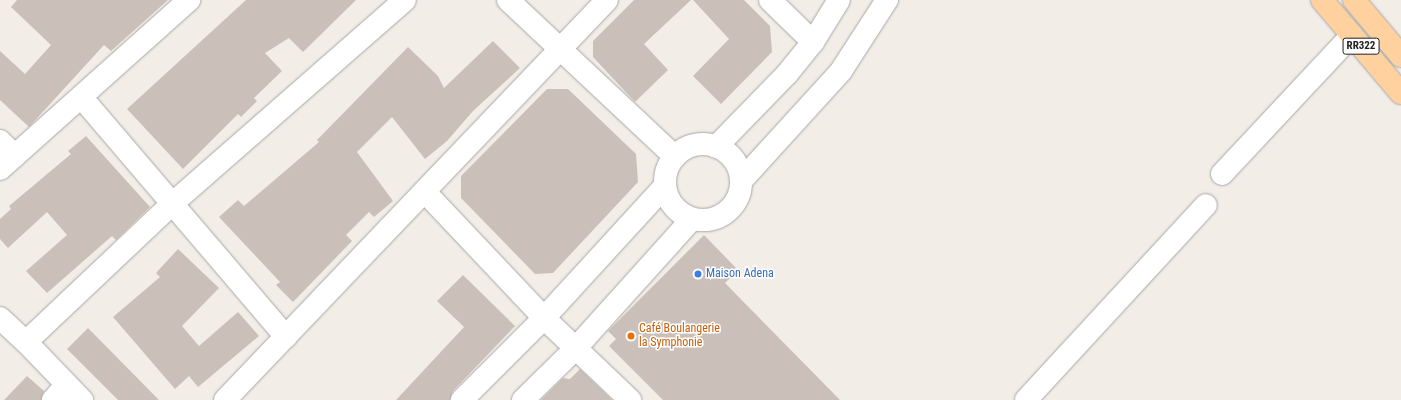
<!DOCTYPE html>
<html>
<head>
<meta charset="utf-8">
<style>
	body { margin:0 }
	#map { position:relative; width:1401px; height:400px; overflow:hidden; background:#f2ede6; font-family:"Roboto Condensed",sans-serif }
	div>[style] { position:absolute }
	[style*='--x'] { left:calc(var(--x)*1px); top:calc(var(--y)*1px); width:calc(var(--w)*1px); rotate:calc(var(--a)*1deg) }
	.building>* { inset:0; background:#cac0b9 }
	.roads { filter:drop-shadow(0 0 1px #a8a8a8) drop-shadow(0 0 1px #a8a8a8) }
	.minor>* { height:22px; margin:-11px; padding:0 11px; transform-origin:11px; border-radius:11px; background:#fff }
	.minor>.ring { margin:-11px; padding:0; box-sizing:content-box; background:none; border:22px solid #fff; border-radius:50% }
	.major>* { height:22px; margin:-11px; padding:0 11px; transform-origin:11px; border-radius:11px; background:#ffd19e }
	.dots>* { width:11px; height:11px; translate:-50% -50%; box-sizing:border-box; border:2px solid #fff; border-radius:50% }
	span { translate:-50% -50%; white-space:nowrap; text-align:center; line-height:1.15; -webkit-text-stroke:3px #fff; paint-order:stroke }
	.shield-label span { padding:1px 3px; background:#fff; border:1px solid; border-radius:3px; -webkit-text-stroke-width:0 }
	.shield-label { font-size:11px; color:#212121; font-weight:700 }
	.shop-label { font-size:12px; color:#366cbe }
	.left { translate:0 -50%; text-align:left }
	.food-label { font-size:12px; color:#c56008 }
</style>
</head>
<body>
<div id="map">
	<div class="building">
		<i style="clip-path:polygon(17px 0,168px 0,111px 51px,104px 45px,29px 127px,0 100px,0 51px,25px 74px,51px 45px,11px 7px)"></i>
		<i style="clip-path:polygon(246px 0,356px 0,303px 52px,289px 38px,265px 53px,282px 71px,254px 98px,257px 101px,241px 117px,238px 114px,183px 169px,127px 109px)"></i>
		<i style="clip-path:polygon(634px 0,691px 0,644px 44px,668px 70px,635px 102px,593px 57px,593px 41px)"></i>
		<i style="clip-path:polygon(693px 0,744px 0,770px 26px,772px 52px,721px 104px,693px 76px,729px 39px)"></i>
		<i style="clip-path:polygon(493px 41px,520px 68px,473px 111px,447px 141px,425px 159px,392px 117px,357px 152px,393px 201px,374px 217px,369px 212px,346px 235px,352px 241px,293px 302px,276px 285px,280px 282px,219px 217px,238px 200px,244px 206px,319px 142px,317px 140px,408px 47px,438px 76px,444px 88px)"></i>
		<i style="clip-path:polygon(547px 89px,568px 89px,636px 154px,638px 182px,553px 273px,535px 274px,461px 198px,461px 176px)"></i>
		<i style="clip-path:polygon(86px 136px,150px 207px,116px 240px,112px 236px,47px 293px,26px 271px,67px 235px,47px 212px,8px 248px,0 239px,0 219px,11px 209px,9px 206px,71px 154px,68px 151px)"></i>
		<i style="clip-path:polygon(704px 235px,738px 270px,725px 283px,840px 400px,663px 400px,609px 346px,616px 339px,608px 331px)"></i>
		<i style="clip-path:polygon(178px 249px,219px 288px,182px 326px,199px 346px,238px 312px,259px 336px,198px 387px,189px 376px,175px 389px,113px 317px,160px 277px,156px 273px)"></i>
		<i style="clip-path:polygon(463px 275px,515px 326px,453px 391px,450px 400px,396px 400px,464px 327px,437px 301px)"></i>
		<i style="clip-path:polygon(88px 328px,159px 400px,118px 400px,67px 349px)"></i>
		<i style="clip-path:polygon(580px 369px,612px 400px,541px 400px,563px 378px,570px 379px)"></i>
		<i style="clip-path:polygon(27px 376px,44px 391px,41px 400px,4px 400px)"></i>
	</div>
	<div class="roads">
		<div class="minor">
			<i style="--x:508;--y:0;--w:229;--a:43.2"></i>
			<i style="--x:770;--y:0;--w:60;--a:44.3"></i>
			<i style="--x:82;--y:98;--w:314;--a:49.5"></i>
			<i style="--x:0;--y:141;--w:21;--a:45"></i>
			<i class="ring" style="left:665px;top:144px;width:54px;height:54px"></i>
			<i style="--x:716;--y:147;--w:102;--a:-45.8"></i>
			<i style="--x:787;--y:74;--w:41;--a:-50.9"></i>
			<i style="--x:813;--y:42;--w:49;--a:-58.2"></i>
			<i style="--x:0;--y:169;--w:254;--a:-41.8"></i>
			<i style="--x:1222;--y:174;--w:190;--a:-46.9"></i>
			<i style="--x:741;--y:181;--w:149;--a:-47.7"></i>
			<i style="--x:841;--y:71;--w:85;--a:-57.1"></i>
			<i style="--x:425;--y:192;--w:173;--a:46.6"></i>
			<i style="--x:544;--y:318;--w:119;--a:43.6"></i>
			<i style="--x:0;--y:318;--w:35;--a:43"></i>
			<i style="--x:26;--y:342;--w:202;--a:-43.4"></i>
			<i style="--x:173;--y:203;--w:308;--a:-41.2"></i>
			<i style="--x:26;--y:342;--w:81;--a:46"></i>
			<i style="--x:53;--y:400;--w:20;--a:-49"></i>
			<i style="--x:225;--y:400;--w:553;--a:-46.32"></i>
			<i style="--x:462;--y:400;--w:116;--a:-45"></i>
			<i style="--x:544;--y:318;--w:179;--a:-47.5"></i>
			<i style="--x:523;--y:400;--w:73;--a:-44.4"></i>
			<i style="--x:575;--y:349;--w:175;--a:-48"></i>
			<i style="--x:1026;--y:400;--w:265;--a:-47.3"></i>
		</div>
		<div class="major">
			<i style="--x:1322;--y:0;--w:122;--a:49.7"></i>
			<i style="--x:1354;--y:0;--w:73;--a:50"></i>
		</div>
	</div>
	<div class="dots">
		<i style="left:698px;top:274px;background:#3f7fe0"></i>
		<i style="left:631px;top:336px;background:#e8710a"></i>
	</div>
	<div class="shield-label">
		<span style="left:1361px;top:46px">RR322</span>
	</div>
	<div class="shop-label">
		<span class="left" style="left:706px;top:274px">Maison Adena</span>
	</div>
	<div class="food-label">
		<span class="left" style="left:639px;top:336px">Café Boulangerie<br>la Symphonie</span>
	</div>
</div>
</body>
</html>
